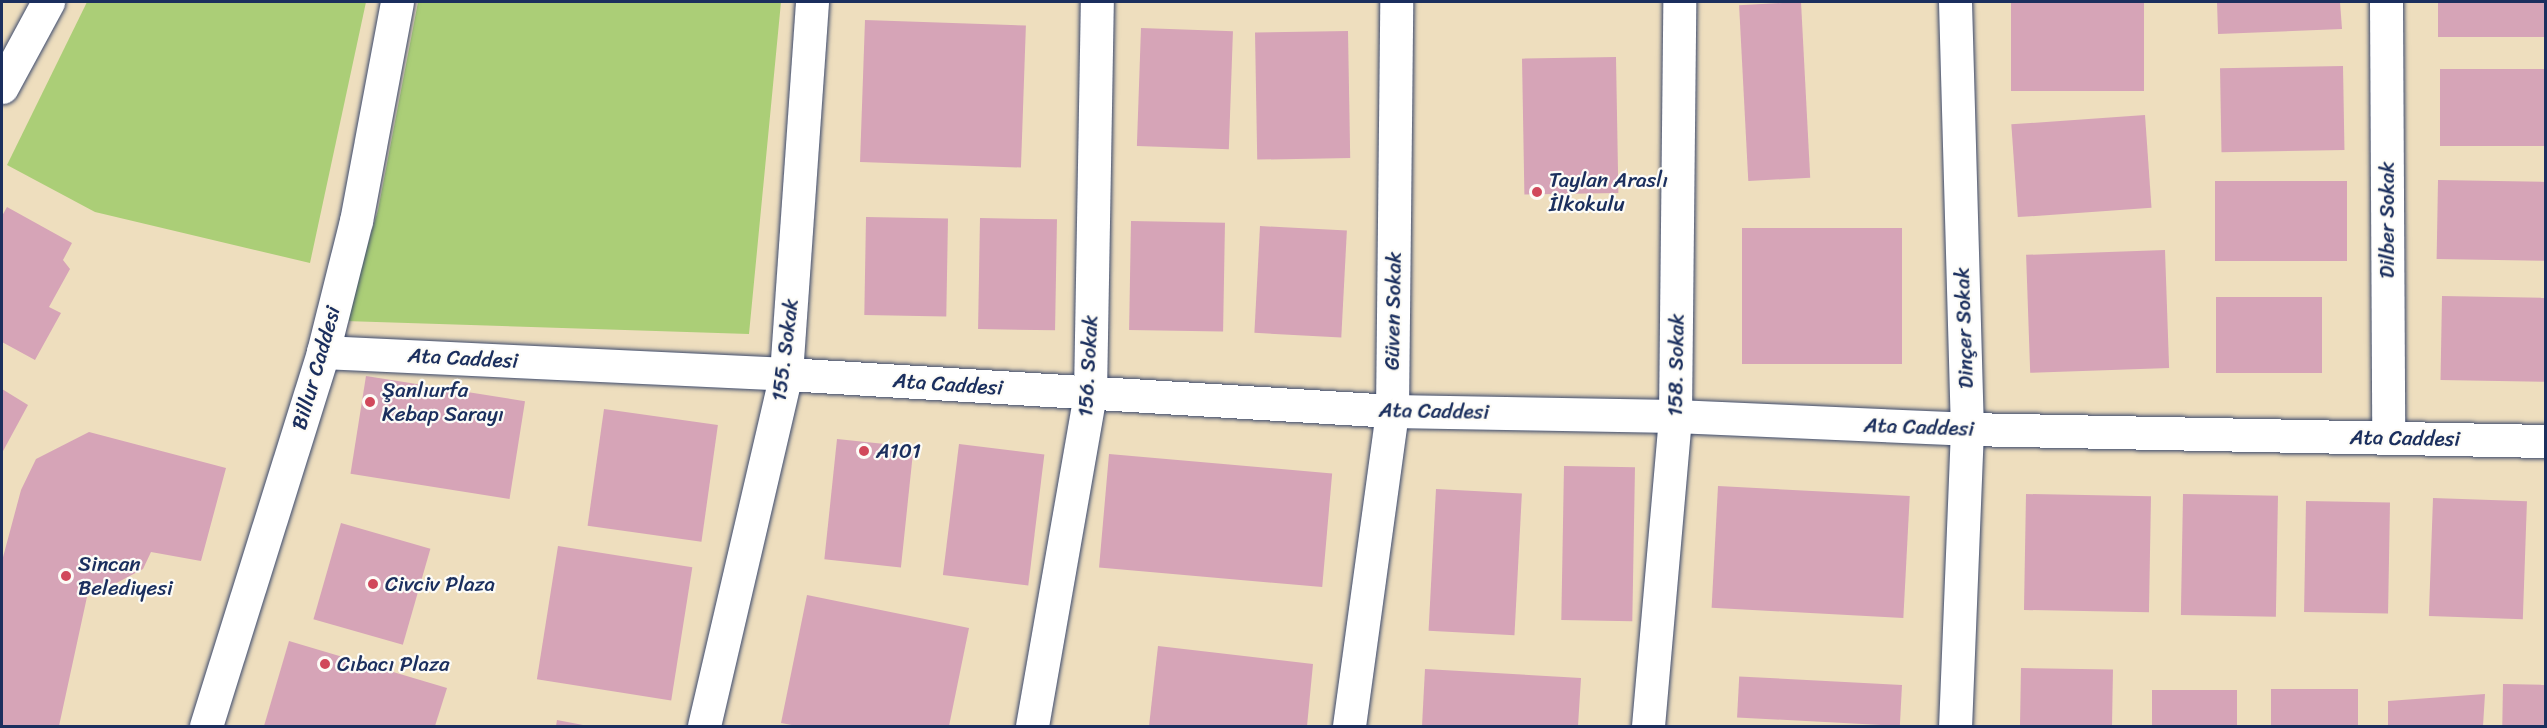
<!DOCTYPE html>
<html>
<head>
<meta charset="utf-8">
<style>
	body { margin:0 }
	#map { position:relative; width:2547px; height:728px; overflow:hidden; background:#eedebe; font-family:Sriracha,sans-serif }
	div>[style] { position:absolute }
	[style*='--x'] { left:calc(var(--x)*1px); top:calc(var(--y)*1px); width:calc(var(--w)*1px); rotate:calc(var(--a)*1deg) }
	.green>* { inset:0; background:#abce77 }
	.building>* { inset:0; background:#d6a4b7; transform-origin:0 0 }
	.roads { filter:drop-shadow(0 0 2px #3b496c) drop-shadow(0 0 2px #3b496c) }
	.street>* { height:33px; margin:-16.5px; padding:0 16.5px; transform-origin:16.5px; border-radius:16.5px; background:#fff }
	.secondary>* { height:33px; margin:-16.5px; padding:0 16.5px; transform-origin:16.5px; border-radius:16.5px; background:#fff }
	.dots>* { width:16px; height:16px; translate:-50% -50%; box-sizing:border-box; border:3px solid #fdfcf7; border-radius:50% }
	span { translate:-50% -50%; white-space:nowrap; text-align:center; line-height:1.15; -webkit-text-stroke:4.5px #fdfcf7; paint-order:stroke }
	.poi-label { font-size:21px; color:#1b2f5e }
	.left { translate:0 -50%; text-align:left }
	.street-label { font-size:21px; color:#1b2f5e }
	.frame { position:absolute; inset:0; border:3px solid #1b2f5e; pointer-events:none }
</style>
</head>
<body>
<div id="map">
	<div class="green">
		<i style="clip-path:polygon(87px 2px,366px 2px,310px 263px,95px 212px,7px 165px)"></i>
		<i style="clip-path:polygon(418px 2px,781px 2px,749px 334px,345px 321px,378px 210px)"></i>
	</div>
	<div class="building">
		<i style="left:1801px;top:2px;width:176px;height:62px;rotate:87deg"></i>
		<i style="left:2011px;top:2px;width:133px;height:89px"></i>
		<i style="clip-path:polygon(2217px 2px,2340px 2px,2342px 29px,2218px 34px)"></i>
		<i style="left:2438px;top:2px;width:108px;height:35px"></i>
		<i style="left:865px;top:20px;width:161px;height:142px;rotate:2deg"></i>
		<i style="left:1141px;top:28px;width:92px;height:118px;rotate:2deg"></i>
		<i style="left:1348px;top:31px;width:127px;height:93px;rotate:89deg"></i>
		<i style="left:1616px;top:57px;width:136px;height:94px;rotate:89deg"></i>
		<i style="left:2343px;top:66px;width:84px;height:123px;rotate:89deg"></i>
		<i style="left:2546px;top:69px;width:77px;height:106px;rotate:90deg"></i>
		<i style="left:2145px;top:115px;width:93px;height:134px;rotate:86deg"></i>
		<i style="left:2438px;top:180px;width:108px;height:79px;rotate:1deg"></i>
		<i style="left:2215px;top:181px;width:132px;height:80px"></i>
		<i style="clip-path:polygon(7px 207px,72px 243px,63px 260px,70px 269px,49px 307px,61px 313px,35px 360px,2px 342px,2px 216px)"></i>
		<i style="left:866px;top:217px;width:82px;height:98px;rotate:1deg"></i>
		<i style="left:980px;top:218px;width:77px;height:111px;rotate:1deg"></i>
		<i style="left:1131px;top:221px;width:94px;height:109px;rotate:1deg"></i>
		<i style="left:1260px;top:226px;width:87px;height:107px;rotate:3deg"></i>
		<i style="left:1742px;top:228px;width:160px;height:136px"></i>
		<i style="left:2165px;top:250px;width:118px;height:139px;rotate:88deg"></i>
		<i style="left:2442px;top:296px;width:104px;height:84px;rotate:1deg"></i>
		<i style="left:2216px;top:297px;width:106px;height:76px"></i>
		<i style="left:366px;top:376px;width:161px;height:99px;rotate:9deg"></i>
		<i style="clip-path:polygon(2px 389px,28px 405px,2px 453px)"></i>
		<i style="left:604px;top:409px;width:115px;height:118px;rotate:8deg"></i>
		<i style="clip-path:polygon(89px 432px,226px 468px,201px 561px,151px 552px,143px 569px,105px 589px,90px 583px,59px 726px,2px 726px,2px 561px,21px 490px,36px 459px)"></i>
		<i style="left:837px;top:439px;width:77px;height:121px;rotate:6deg"></i>
		<i style="left:959px;top:444px;width:86px;height:132px;rotate:7deg"></i>
		<i style="left:1109px;top:454px;width:224px;height:114px;rotate:5deg"></i>
		<i style="left:1564px;top:466px;width:71px;height:154px;rotate:1deg"></i>
		<i style="left:1718px;top:486px;width:192px;height:122px;rotate:3deg"></i>
		<i style="left:1436px;top:489px;width:86px;height:142px;rotate:3deg"></i>
		<i style="left:2026px;top:494px;width:125px;height:116px;rotate:1deg"></i>
		<i style="left:2183px;top:494px;width:95px;height:121px;rotate:1deg"></i>
		<i style="left:2433px;top:498px;width:94px;height:118px;rotate:2deg"></i>
		<i style="left:2306px;top:501px;width:84px;height:111px;rotate:1deg"></i>
		<i style="left:341px;top:523px;width:93px;height:100px;rotate:16deg"></i>
		<i style="left:558px;top:546px;width:136px;height:135px;rotate:9deg"></i>
		<i style="clip-path:polygon(807px 595px,969px 628px,949px 726px,797px 726px,781px 723px)"></i>
		<i style="clip-path:polygon(289px 641px,447px 688px,435px 726px,264px 726px)"></i>
		<i style="clip-path:polygon(1158px 646px,1313px 664px,1307px 726px,1149px 726px)"></i>
		<i style="left:2021px;top:668px;width:92px;height:58px;rotate:1deg"></i>
		<i style="clip-path:polygon(1425px 669px,1581px 678px,1578px 726px,1422px 726px)"></i>
		<i style="left:2503px;top:684px;width:43px;height:42px;rotate:1deg"></i>
		<i style="left:1902px;top:685px;width:41px;height:163px;rotate:93deg"></i>
		<i style="left:2271px;top:689px;width:87px;height:37px"></i>
		<i style="left:2152px;top:690px;width:85px;height:36px"></i>
		<i style="clip-path:polygon(2485px 694px,2483px 726px,2388px 726px,2388px 701px)"></i>
		<i style="clip-path:polygon(557px 720px,583px 725px,583px 726px,556px 726px)"></i>
	</div>
	<div class="roads">
		<div class="street">
			<i style="--x:1955;--y:2;--w:427;--a:88.4"></i>
			<i style="--x:1967;--y:429;--w:297;--a:92.3"></i>
			<i style="--x:2386;--y:2;--w:436;--a:89.7"></i>
			<i style="--x:2;--y:87;--w:97;--a:-61.6"></i>
			<i style="--x:206;--y:726;--w:392;--a:-72.6"></i>
			<i style="--x:323;--y:352;--w:135;--a:-75.9"></i>
			<i style="--x:356;--y:221;--w:223;--a:-79.4"></i>
			<i style="--x:704;--y:726;--w:361;--a:-76.9"></i>
			<i style="--x:786;--y:374;--w:373;--a:-86"></i>
			<i style="--x:1032;--y:726;--w:337;--a:-80.1"></i>
			<i style="--x:1090;--y:394;--w:392;--a:-89"></i>
			<i style="--x:1349;--y:726;--w:318;--a:-82.2"></i>
			<i style="--x:1392;--y:411;--w:409;--a:-89.4"></i>
			<i style="--x:1648;--y:726;--w:311;--a:-85"></i>
			<i style="--x:1675;--y:416;--w:414;--a:-89.4"></i>
		</div>
		<div class="secondary">
			<i style="--x:323;--y:352;--w:464;--a:2.7"></i>
			<i style="--x:786;--y:374;--w:607;--a:3.49"></i>
			<i style="--x:1392;--y:411;--w:283;--a:1"></i>
			<i style="--x:1675;--y:416;--w:292;--a:2.5"></i>
			<i style="--x:1967;--y:429;--w:579;--a:1.19"></i>
		</div>
	</div>
	<div class="dots">
		<i style="left:1537px;top:192px;background:#d1495b"></i>
		<i style="left:370px;top:402px;background:#d1495b"></i>
		<i style="left:864px;top:451px;background:#d1495b"></i>
		<i style="left:66px;top:576px;background:#d1495b"></i>
		<i style="left:373px;top:584px;background:#d1495b"></i>
		<i style="left:325px;top:664px;background:#d1495b"></i>
	</div>
	<div class="poi-label">
		<span class="left" style="left:1549px;top:192px">Taylan Araslı<br>İlkokulu</span>
		<span class="left" style="left:382px;top:402px">Şanlıurfa<br>Kebap Sarayı</span>
		<span class="left" style="left:876px;top:451px">A101</span>
		<span class="left" style="left:78px;top:576px">Sincan<br>Belediyesi</span>
		<span class="left" style="left:385px;top:584px">Civciv Plaza</span>
		<span class="left" style="left:337px;top:664px">Cıbacı Plaza</span>
	</div>
	<div class="street-label">
		<span style="left:2387px;top:220px;rotate:-90deg">Dilber Sokak</span>
		<span style="left:1393px;top:311px;rotate:-89deg">Güven Sokak</span>
		<span style="left:1964px;top:328px;rotate:-92deg">Dinçer Sokak</span>
		<span style="left:785px;top:350px;rotate:-83deg">155. Sokak</span>
		<span style="left:463px;top:358px;rotate:3deg">Ata Caddesi</span>
		<span style="left:1676px;top:365px;rotate:-89deg">158. Sokak</span>
		<span style="left:1088px;top:366px;rotate:-87deg">156. Sokak</span>
		<span style="left:316px;top:368px;rotate:-74deg">Billur Caddesi</span>
		<span style="left:948px;top:384px;rotate:4deg">Ata Caddesi</span>
		<span style="left:1434px;top:411px;rotate:1deg">Ata Caddesi</span>
		<span style="left:1919px;top:427px;rotate:2deg">Ata Caddesi</span>
		<span style="left:2405px;top:438px;rotate:1deg">Ata Caddesi</span>
	</div>
	<div class="frame"></div>
</div>
</body>
</html>
